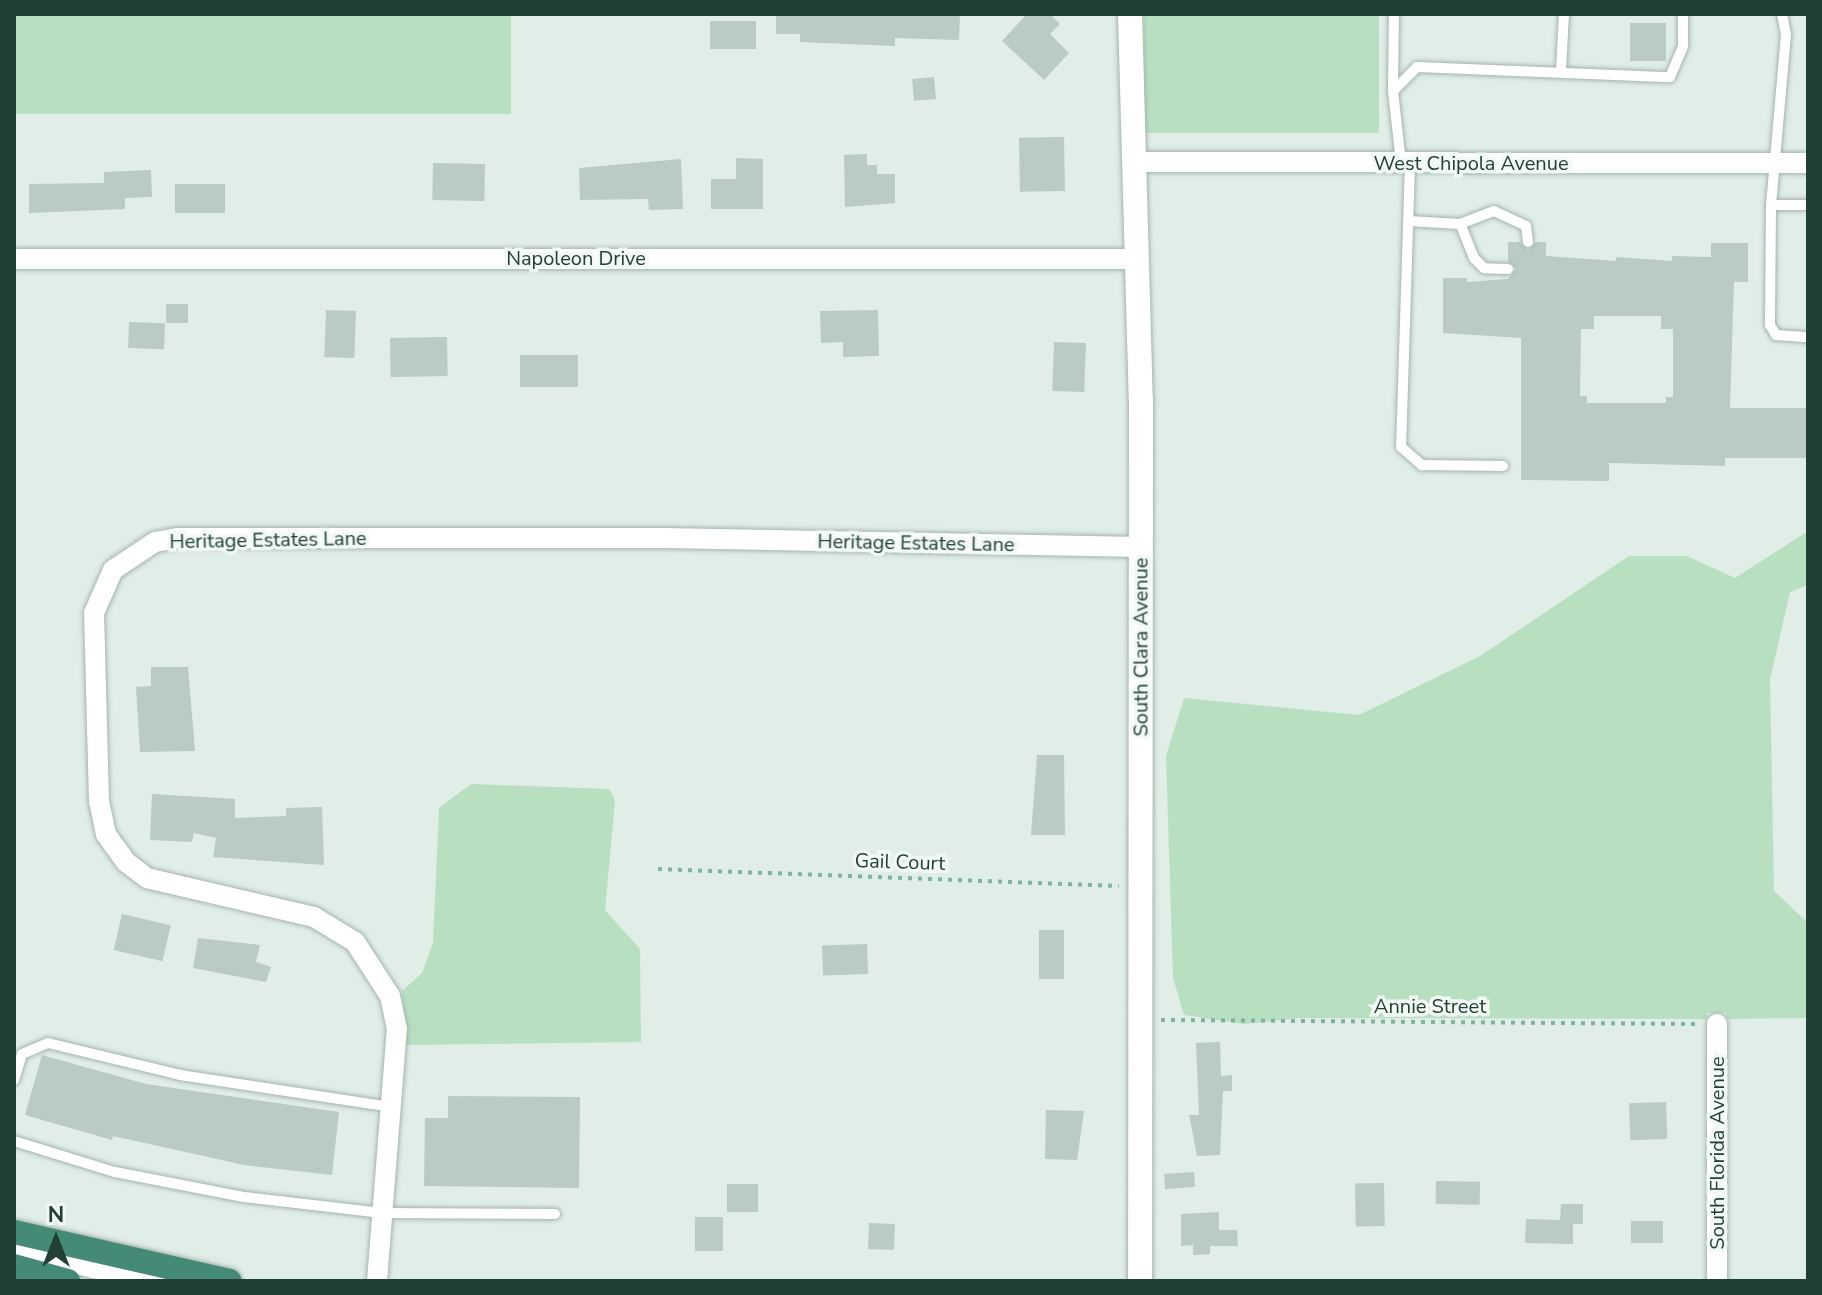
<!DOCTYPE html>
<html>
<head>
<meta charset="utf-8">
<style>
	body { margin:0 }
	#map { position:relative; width:1822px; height:1295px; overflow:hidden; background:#e1ede7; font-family:"Nunito Sans",sans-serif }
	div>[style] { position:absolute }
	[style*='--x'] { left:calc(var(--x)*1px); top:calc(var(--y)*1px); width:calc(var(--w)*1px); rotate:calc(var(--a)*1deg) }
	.green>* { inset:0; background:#b8e0c0; transform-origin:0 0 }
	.building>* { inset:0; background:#b9cbc2; transform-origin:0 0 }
	.path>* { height:4px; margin-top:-2px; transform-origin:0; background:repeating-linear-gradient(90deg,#7eb49f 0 4px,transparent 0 10px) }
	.roads { filter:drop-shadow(0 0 2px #a3b5ae) drop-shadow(0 0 2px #a3b5ae) }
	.service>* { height:10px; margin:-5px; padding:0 5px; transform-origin:5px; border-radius:5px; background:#fff }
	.minor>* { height:20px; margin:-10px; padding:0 10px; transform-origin:10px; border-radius:10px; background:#fff }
	.tertiary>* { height:24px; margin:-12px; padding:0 12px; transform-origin:12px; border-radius:12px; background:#fff }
	.trunk>* { height:24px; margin:-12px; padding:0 12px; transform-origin:12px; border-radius:12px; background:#458a76 }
	span { translate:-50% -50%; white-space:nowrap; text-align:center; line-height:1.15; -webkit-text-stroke:7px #f2f9f5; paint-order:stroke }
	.street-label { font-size:20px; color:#203f35 }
	.frame { position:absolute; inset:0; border:16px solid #203f35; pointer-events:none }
	.north { position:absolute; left:16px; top:1199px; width:80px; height:80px; -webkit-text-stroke:6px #f2f9f5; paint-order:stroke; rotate:0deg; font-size:22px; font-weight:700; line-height:32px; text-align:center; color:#203f35 }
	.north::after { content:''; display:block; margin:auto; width:28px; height:36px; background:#203f35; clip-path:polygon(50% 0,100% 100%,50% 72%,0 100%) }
</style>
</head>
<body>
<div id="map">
	<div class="green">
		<i style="left:14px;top:14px;width:497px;height:100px"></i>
		<i style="left:1144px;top:14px;width:235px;height:119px"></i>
		<i style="clip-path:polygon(1808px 531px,1808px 585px,1790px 592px,1770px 680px,1774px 891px,1808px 923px,1808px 1018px,1727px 1019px,1726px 1013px,1707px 1013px,1707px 1019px,1299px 1018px,1244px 1024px,1184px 1015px,1173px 978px,1166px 756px,1184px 698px,1359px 715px,1480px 656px,1629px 556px,1687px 556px,1735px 578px)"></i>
		<i style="clip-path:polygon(471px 784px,609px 789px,615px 800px,605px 910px,640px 949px,641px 1042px,406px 1045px,402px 991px,422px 973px,433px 943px,439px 808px)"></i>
	</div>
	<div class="building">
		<i style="clip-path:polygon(776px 14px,960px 14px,959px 40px,895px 38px,895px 46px,800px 42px,800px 34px,776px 34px)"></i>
		<i style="clip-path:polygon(1027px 14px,1050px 14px,1060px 24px,1050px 34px,1069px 53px,1044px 80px,1002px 41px)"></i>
		<i style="left:710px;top:21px;width:46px;height:28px"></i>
		<i style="left:1630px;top:23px;width:36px;height:38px"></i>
		<i style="left:934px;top:77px;width:22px;height:22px;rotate:85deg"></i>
		<i style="left:1064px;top:137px;width:54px;height:45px;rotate:89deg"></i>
		<i style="clip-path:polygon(867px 154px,867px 165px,877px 165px,877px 174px,895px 174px,895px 203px,845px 207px,844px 155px)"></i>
		<i style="clip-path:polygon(736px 158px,763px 159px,763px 209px,711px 209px,711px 179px,736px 179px)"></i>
		<i style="clip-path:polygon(681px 159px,683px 209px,649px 210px,648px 199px,580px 200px,579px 168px)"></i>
		<i style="left:433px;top:163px;width:52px;height:37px;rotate:1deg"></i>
		<i style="clip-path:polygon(151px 170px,152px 197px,125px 198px,125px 209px,29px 213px,29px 184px,104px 183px,104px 172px)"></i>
		<i style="left:225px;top:184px;width:29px;height:50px;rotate:90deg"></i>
		<i style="clip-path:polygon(evenodd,1508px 242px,1520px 242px,1528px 250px,1536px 242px,1546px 242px,1546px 256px,1616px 261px,1616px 257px,1672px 261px,1672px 256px,1711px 257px,1711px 243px,1748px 243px,1748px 282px,1734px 282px,1730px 408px,1808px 408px,1807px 458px,1725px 458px,1725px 466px,1609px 463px,1609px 481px,1521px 480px,1521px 338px,1443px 333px,1443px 278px,1467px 278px,1467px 282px,1508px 279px,1516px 269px,1508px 261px,1508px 242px,1594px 316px,1661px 316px,1661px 329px,1673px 329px,1673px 397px,1666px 397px,1666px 403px,1587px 403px,1587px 396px,1580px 396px,1581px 329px,1594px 329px,1594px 316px)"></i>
		<i style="left:188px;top:304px;width:19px;height:22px;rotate:90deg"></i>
		<i style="left:326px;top:310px;width:30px;height:47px;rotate:2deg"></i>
		<i style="clip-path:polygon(878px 310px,879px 356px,843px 357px,843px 342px,821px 343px,820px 311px)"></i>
		<i style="left:129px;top:322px;width:36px;height:26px;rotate:2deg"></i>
		<i style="left:447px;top:337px;width:39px;height:57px;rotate:89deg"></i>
		<i style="left:1054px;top:342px;width:32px;height:49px;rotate:2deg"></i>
		<i style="left:520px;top:355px;width:58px;height:32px"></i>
		<i style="clip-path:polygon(151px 667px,188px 667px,195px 751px,140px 752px,136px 687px,151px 686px)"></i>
		<i style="clip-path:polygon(1037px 755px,1064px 755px,1065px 835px,1031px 835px)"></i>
		<i style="clip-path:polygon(152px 794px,235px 799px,235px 818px,286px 816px,286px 808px,322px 807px,324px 865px,213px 857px,216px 838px,194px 833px,192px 842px,150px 840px)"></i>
		<i style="left:122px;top:914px;width:50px;height:37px;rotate:13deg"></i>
		<i style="left:1039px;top:930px;width:25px;height:49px"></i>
		<i style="clip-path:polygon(198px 938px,260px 945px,256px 962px,271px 967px,266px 982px,193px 968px)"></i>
		<i style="left:867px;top:944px;width:30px;height:45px;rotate:88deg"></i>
		<i style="clip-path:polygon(1220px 1042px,1221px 1076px,1232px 1075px,1232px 1091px,1223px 1091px,1220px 1155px,1197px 1156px,1189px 1115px,1199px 1115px,1196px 1043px)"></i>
		<i style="clip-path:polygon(42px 1055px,146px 1084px,339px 1112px,332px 1175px,244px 1165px,113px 1136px,112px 1140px,25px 1115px)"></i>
		<i style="clip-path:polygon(448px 1096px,580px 1097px,579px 1188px,424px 1186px,425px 1118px,448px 1118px)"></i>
		<i style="left:1666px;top:1102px;width:37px;height:37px;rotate:88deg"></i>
		<i style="clip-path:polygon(1046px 1110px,1084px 1111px,1077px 1160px,1045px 1159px)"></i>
		<i style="left:1194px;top:1172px;width:15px;height:30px;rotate:86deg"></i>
		<i style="left:1436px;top:1181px;width:44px;height:23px;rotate:1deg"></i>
		<i style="left:1384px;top:1183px;width:43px;height:29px;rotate:89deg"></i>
		<i style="left:727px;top:1184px;width:31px;height:28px"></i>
		<i style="clip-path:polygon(1561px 1204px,1583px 1204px,1583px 1224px,1573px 1224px,1573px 1244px,1525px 1243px,1526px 1219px,1560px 1220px)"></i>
		<i style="clip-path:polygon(1219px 1212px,1219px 1230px,1237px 1230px,1238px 1246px,1210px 1246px,1210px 1254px,1193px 1255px,1193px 1245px,1181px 1246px,1181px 1214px)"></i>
		<i style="left:695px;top:1217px;width:28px;height:34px"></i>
		<i style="left:1631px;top:1221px;width:32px;height:22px"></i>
		<i style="left:869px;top:1223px;width:26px;height:26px;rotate:2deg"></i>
	</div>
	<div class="path">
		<i style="--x:658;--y:869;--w:461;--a:2.1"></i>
		<i style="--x:1161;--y:1020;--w:539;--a:0.43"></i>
	</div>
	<div class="roads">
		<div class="service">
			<i style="--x:1782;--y:14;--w:20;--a:79"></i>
			<i style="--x:1786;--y:34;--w:172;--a:95"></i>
			<i style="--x:1771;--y:205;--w:120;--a:90.5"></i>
			<i style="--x:1770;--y:325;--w:12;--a:59"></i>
			<i style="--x:1776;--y:335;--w:32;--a:4"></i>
			<i style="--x:1561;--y:71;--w:57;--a:-87"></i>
			<i style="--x:1393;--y:91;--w:77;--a:-89.3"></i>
			<i style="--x:1401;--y:163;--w:72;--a:-96.3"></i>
			<i style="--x:1393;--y:91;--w:34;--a:-45"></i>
			<i style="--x:1417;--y:67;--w:253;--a:2.3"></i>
			<i style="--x:1670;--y:77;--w:34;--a:-67"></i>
			<i style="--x:1683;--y:46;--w:32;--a:-90"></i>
			<i style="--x:1410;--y:163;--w:284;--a:91.8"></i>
			<i style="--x:1401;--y:447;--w:28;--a:41"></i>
			<i style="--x:1422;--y:465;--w:81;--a:0.7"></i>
			<i style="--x:1771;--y:205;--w:37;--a:0"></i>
			<i style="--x:1408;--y:221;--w:52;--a:3.3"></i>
			<i style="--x:1508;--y:269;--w:24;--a:-178"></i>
			<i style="--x:1484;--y:268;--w:14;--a:-135"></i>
			<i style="--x:1474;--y:258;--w:37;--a:-112"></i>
			<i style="--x:1460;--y:224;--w:36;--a:-21"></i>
			<i style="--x:1494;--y:211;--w:35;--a:25"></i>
			<i style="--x:1526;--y:226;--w:16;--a:83"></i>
			<i style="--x:14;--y:1080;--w:27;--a:-73"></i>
			<i style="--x:22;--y:1054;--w:28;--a:-23"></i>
			<i style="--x:48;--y:1043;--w:136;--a:13.6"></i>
			<i style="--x:180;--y:1075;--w:213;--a:8.6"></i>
			<i style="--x:14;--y:1141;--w:106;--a:17.1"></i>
			<i style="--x:115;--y:1172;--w:131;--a:11"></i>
			<i style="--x:244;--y:1197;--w:139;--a:6.6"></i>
			<i style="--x:382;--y:1213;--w:173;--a:0.3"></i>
		</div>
		<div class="minor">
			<i style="--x:1134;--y:162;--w:674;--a:0.09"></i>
			<i style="--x:14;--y:259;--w:1124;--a:0"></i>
			<i style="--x:377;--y:1281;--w:253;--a:-85.5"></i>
			<i style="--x:397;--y:1029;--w:34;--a:-102"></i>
			<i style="--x:390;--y:996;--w:64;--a:-122.9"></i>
			<i style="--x:355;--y:942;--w:48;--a:-148.6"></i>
			<i style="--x:314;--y:917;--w:171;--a:-166.9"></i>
			<i style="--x:147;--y:878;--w:26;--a:-143"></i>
			<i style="--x:126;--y:862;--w:34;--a:-126"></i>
			<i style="--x:106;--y:834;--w:33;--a:-102"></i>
			<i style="--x:99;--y:802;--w:189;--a:-91.5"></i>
			<i style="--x:94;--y:613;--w:47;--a:-66.2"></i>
			<i style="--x:113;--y:570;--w:50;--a:-33.7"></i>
			<i style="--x:155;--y:542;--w:22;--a:-10"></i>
			<i style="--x:177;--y:538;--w:490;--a:0"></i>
			<i style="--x:667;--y:538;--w:474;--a:1.1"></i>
			<i style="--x:1717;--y:1281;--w:257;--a:-90"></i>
		</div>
		<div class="tertiary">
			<i style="--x:1130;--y:14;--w:385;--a:88.4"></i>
			<i style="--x:1141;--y:399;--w:882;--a:90.06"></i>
			<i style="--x:14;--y:1246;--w:143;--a:14.1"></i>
		</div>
		<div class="trunk">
			<i style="--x:14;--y:1232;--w:221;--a:12.8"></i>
			<i style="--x:14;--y:1266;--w:56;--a:15.5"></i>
		</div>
	</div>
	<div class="street-label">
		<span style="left:1471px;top:163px">West Chipola Avenue</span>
		<span style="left:576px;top:258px">Napoleon Drive</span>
		<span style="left:268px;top:540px;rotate:-1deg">Heritage Estates Lane</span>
		<span style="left:916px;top:543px;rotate:1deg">Heritage Estates Lane</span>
		<span style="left:1141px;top:647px;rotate:-90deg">South Clara Avenue</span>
		<span style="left:900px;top:862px;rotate:2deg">Gail Court</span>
		<span style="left:1430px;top:1006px">Annie Street</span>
		<span style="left:1717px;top:1153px;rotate:-90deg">South Florida Avenue</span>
	</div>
	<div class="frame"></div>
	<div class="north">N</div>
</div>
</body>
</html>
